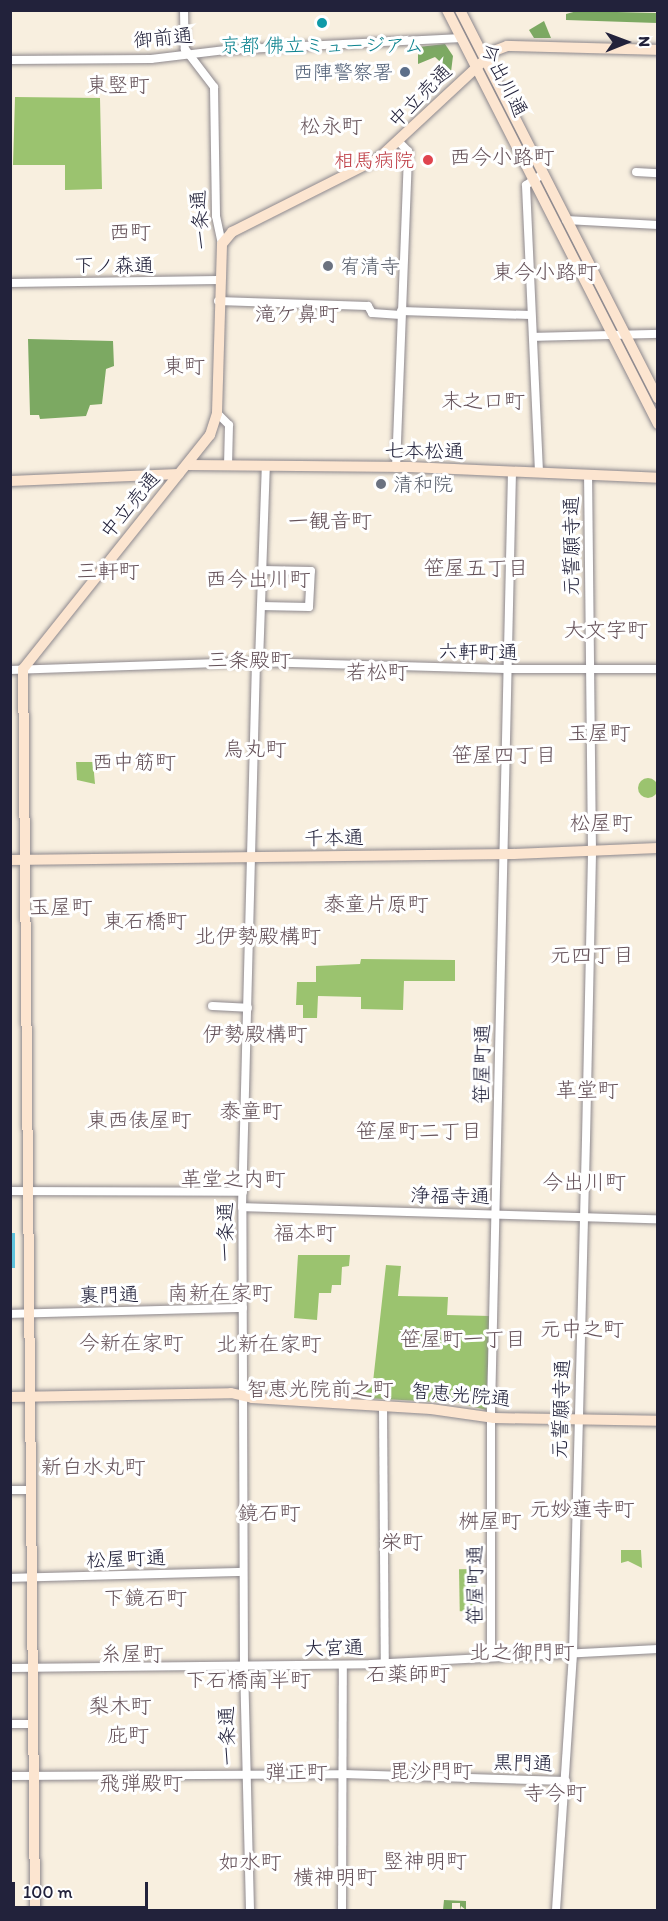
<!DOCTYPE html>
<html>
<head>
<meta charset="utf-8">
<style>
	body { margin:0 }
	#map { position:relative; width:668px; height:1921px; overflow:hidden; background:#f8efdf; font-family:Itim,"Klee One",sans-serif }
	div>[style] { position:absolute }
	[style*='--x'] { left:calc(var(--x)*1px); top:calc(var(--y)*1px); width:calc(var(--w)*1px); rotate:calc(var(--a)*1deg) }
	.green>* { inset:0; background:#9bc36f; transform-origin:0 0 }
	.round { border-radius:50% }
	.forest>* { inset:0; background:#7ca962 }
	.water>* { inset:0; background:#60c4dd; transform-origin:0 0 }
	.roads { filter:drop-shadow(0 0 2px #8d888d) drop-shadow(0 0 2px #8d888d) }
	.street>* { height:8px; margin:-4px; padding:0 4px; transform-origin:4px; border-radius:4px; background:#fff }
	.secondary>* { height:10px; margin:-5px; padding:0 5px; transform-origin:5px; border-radius:5px; background:#fce5d0 }
	.dots>* { width:16px; height:16px; translate:-50% -50%; box-sizing:border-box; border:3px solid #fff; border-radius:50% }
	span { translate:-50% -50%; white-space:nowrap; text-align:center; line-height:1.15; -webkit-text-stroke:6px #fff; paint-order:stroke }
	.street-label { font-size:20px; color:#22223b }
	.culture-label { font-size:20px; color:#0d838f }
	.service-label { font-size:20px; color:#4e5e75 }
	.right { translate:-100% -50%; text-align:right }
	.health-label { font-size:20px; color:#be3a42 }
	.worship-label { font-size:20px; color:#5b616d }
	.left { translate:0 -50%; text-align:left }
	.neighbourhood-label { font-size:21px; color:#655259 }
	.frame { position:absolute; inset:0; border:12px solid #22223b; pointer-events:none }
	.north { position:absolute; left:596px; top:12px; width:60px; height:60px; -webkit-text-stroke:4px #fff; paint-order:stroke; rotate:89deg; font-size:16px; font-weight:700; line-height:24px; text-align:center; color:#22223b }
	.north::after { content:''; display:block; margin:auto; width:21px; height:27px; background:#22223b; clip-path:polygon(50% 0,100% 100%,50% 72%,0 100%) }
	.scale { position:absolute; left:12px; top:1882px; width:136px; height:27px; box-sizing:border-box; border:3px solid #22223b; border-top:0; padding-left:8px; font-size:18px; line-height:21px; white-space:nowrap; color:#22223b; -webkit-text-stroke:4px #fff; paint-order:stroke }
</style>
</head>
<body>
<div id="map">
	<div class="green">
		<i style="clip-path:polygon(15px 97px,100px 98px,102px 189px,65px 190px,65px 165px,13px 165px)"></i>
		<i style="clip-path:polygon(76px 762px,93px 762px,95px 784px,77px 780px)"></i>
		<i class="round" style="left:638px;top:778px;width:20px;height:20px"></i>
		<i style="clip-path:polygon(361px 959px,455px 960px,455px 981px,404px 981px,403px 1010px,361px 1009px,361px 997px,318px 996px,317px 1018px,303px 1018px,303px 1005px,296px 1005px,297px 982px,316px 982px,316px 966px,360px 964px)"></i>
		<i style="clip-path:polygon(298px 1255px,350px 1255px,349px 1266px,342px 1267px,341px 1285px,332px 1285px,331px 1293px,319px 1293px,317px 1320px,294px 1318px)"></i>
		<i style="clip-path:polygon(386px 1265px,401px 1266px,398px 1296px,448px 1297px,447px 1315px,490px 1316px,486px 1410px,440px 1398px,438px 1402px,365px 1398px,366px 1382px,373px 1382px)"></i>
		<i style="clip-path:polygon(621px 1550px,641px 1550px,642px 1568px,628px 1561px,621px 1563px)"></i>
		<i style="left:476px;top:1569px;width:42px;height:17px;rotate:89deg"></i>
	</div>
	<div class="forest">
		<i style="clip-path:polygon(577px 11px,657px 13px,657px 23px,566px 20px,566px 14px)"></i>
		<i style="clip-path:polygon(544px 21px,551px 38px,534px 38px,529px 30px)"></i>
		<i style="clip-path:polygon(445px 44px,453px 56px,451px 72px,435px 57px,418px 64px,418px 47px)"></i>
		<i style="clip-path:polygon(28px 339px,113px 341px,114px 366px,106px 369px,102px 404px,90px 405px,86px 416px,40px 419px,39px 415px,30px 415px)"></i>
		<i style="clip-path:polygon(444px 1900px,466px 1901px,466px 1910px,461px 1906px,460px 1910px,460px 1903px,452px 1903px,452px 1910px,443px 1910px)"></i>
	</div>
	<div class="water">
		<i style="left:11px;top:1233px;width:4px;height:35px"></i>
	</div>
	<div class="roads">
		<div class="street">
			<i style="--x:184;--y:10;--w:39;--a:89"></i>
			<i style="--x:185;--y:49;--w:48;--a:52.7"></i>
			<i style="--x:214;--y:87;--w:129;--a:89.1"></i>
			<i style="--x:216;--y:216;--w:29;--a:78"></i>
			<i style="--x:10;--y:60;--w:141;--a:-0.4"></i>
			<i style="--x:151;--y:59;--w:75;--a:-6.9"></i>
			<i style="--x:225;--y:50;--w:237;--a:-2.9"></i>
			<i style="--x:636;--y:172;--w:22;--a:3"></i>
			<i style="--x:566;--y:220;--w:92;--a:3.1"></i>
			<i style="--x:10;--y:283;--w:208;--a:-0.8"></i>
			<i style="--x:218;--y:301;--w:150;--a:1.9"></i>
			<i style="--x:368;--y:306;--w:8;--a:60"></i>
			<i style="--x:372;--y:313;--w:29;--a:4"></i>
			<i style="--x:401;--y:311;--w:130;--a:1.8"></i>
			<i style="--x:533;--y:337;--w:125;--a:-1.4"></i>
			<i style="--x:217;--y:413;--w:17;--a:45"></i>
			<i style="--x:229;--y:425;--w:41;--a:91.4"></i>
			<i style="--x:396;--y:468;--w:317;--a:-87.8"></i>
			<i style="--x:408;--y:151;--w:13;--a:-135"></i>
			<i style="--x:539;--y:472;--w:287;--a:-92.6"></i>
			<i style="--x:526;--y:185;--w:20;--a:-33"></i>
			<i style="--x:261;--y:606;--w:48;--a:1.2"></i>
			<i style="--x:309;--y:607;--w:36;--a:-87"></i>
			<i style="--x:311;--y:571;--w:49;--a:-178.8"></i>
			<i style="--x:259;--y:662;--w:196;--a:-88"></i>
			<i style="--x:10;--y:670;--w:246;--a:-1.9"></i>
			<i style="--x:256;--y:662;--w:250;--a:1.6"></i>
			<i style="--x:506;--y:669;--w:152;--a:0"></i>
			<i style="--x:212;--y:1006;--w:36;--a:3"></i>
			<i style="--x:10;--y:1191;--w:233;--a:0.2"></i>
			<i style="--x:242;--y:1207;--w:416;--a:1.7"></i>
			<i style="--x:10;--y:1314;--w:233;--a:-1.5"></i>
			<i style="--x:383;--y:1407;--w:256;--a:89.6"></i>
			<i style="--x:10;--y:1490;--w:21;--a:0"></i>
			<i style="--x:10;--y:1578;--w:233;--a:-1.5"></i>
			<i style="--x:491;--y:1656;--w:245;--a:-90"></i>
			<i style="--x:491;--y:1411;--w:940;--a:-88.72"></i>
			<i style="--x:10;--y:1668;--w:361;--a:-0.6"></i>
			<i style="--x:371;--y:1664;--w:287;--a:-3"></i>
			<i style="--x:10;--y:1724;--w:23;--a:0"></i>
			<i style="--x:10;--y:1776;--w:333;--a:-0.3"></i>
			<i style="--x:343;--y:1774;--w:223;--a:1.8"></i>
			<i style="--x:250;--y:1910;--w:239;--a:-91.4"></i>
			<i style="--x:244;--y:1671;--w:464;--a:-90.2"></i>
			<i style="--x:242;--y:1207;--w:545;--a:-88.53"></i>
			<i style="--x:342;--y:1910;--w:245;--a:-89.8"></i>
			<i style="--x:556;--y:1910;--w:258;--a:-86.2"></i>
			<i style="--x:573;--y:1653;--w:513;--a:-88.55"></i>
			<i style="--x:586;--y:1140;--w:288;--a:-88.8"></i>
			<i style="--x:592;--y:852;--w:377;--a:-90.6"></i>
		</div>
		<div class="secondary">
			<i style="--x:447;--y:10;--w:465;--a:63"></i>
			<i style="--x:460;--y:10;--w:436;--a:63"></i>
			<i style="--x:189;--y:465;--w:220;--a:0.5"></i>
			<i style="--x:409;--y:467;--w:249;--a:2.5"></i>
			<i style="--x:10;--y:481;--w:169;--a:-2.4"></i>
			<i style="--x:10;--y:860;--w:503;--a:-0.68"></i>
			<i style="--x:513;--y:854;--w:145;--a:-2.4"></i>
			<i style="--x:10;--y:1397;--w:221;--a:-1"></i>
			<i style="--x:231;--y:1393;--w:22;--a:13"></i>
			<i style="--x:252;--y:1398;--w:179;--a:3.5"></i>
			<i style="--x:431;--y:1409;--w:64;--a:8.1"></i>
			<i style="--x:494;--y:1418;--w:164;--a:1"></i>
			<i style="--x:35;--y:1910;--w:1241;--a:-90.55"></i>
			<i style="--x:23;--y:669;--w:300;--a:-51.4"></i>
			<i style="--x:210;--y:435;--w:23;--a:-72"></i>
			<i style="--x:217;--y:413;--w:169;--a:-88.3"></i>
			<i style="--x:222;--y:244;--w:16;--a:-50"></i>
			<i style="--x:232;--y:232;--w:165;--a:-26.7"></i>
			<i style="--x:379;--y:158;--w:157;--a:-42.9"></i>
			<i style="--x:494;--y:51;--w:14;--a:-21"></i>
			<i style="--x:507;--y:46;--w:151;--a:1.5"></i>
		</div>
	</div>
	<div class="dots">
		<i style="left:322px;top:23px;background:#0f9aa8"></i>
		<i style="left:405px;top:72px;background:#5c6f8a"></i>
		<i style="left:428px;top:160px;background:#e0444e"></i>
		<i style="left:328px;top:266px;background:#6b7280"></i>
		<i style="left:381px;top:484px;background:#6b7280"></i>
	</div>
	<div class="street-label">
		<span style="left:163px;top:38px;rotate:-5deg">御前通</span>
		<span style="left:504px;top:80px;rotate:63deg">今出川通</span>
		<span style="left:420px;top:96px;rotate:-45deg">中立売通</span>
		<span style="left:200px;top:220px;rotate:-94deg">一条通</span>
		<span style="left:114px;top:265px">下ノ森通</span>
		<span style="left:424px;top:451px;rotate:1deg">七本松通</span>
		<span style="left:130px;top:505px;rotate:-50deg">中立売通</span>
		<span style="left:571px;top:546px;rotate:-90deg">元誓願寺通</span>
		<span style="left:478px;top:652px;rotate:1deg">六軒町通</span>
		<span style="left:334px;top:838px;rotate:-1deg">千本通</span>
		<span style="left:482px;top:1064px;rotate:-89deg">笹屋町通</span>
		<span style="left:450px;top:1196px;rotate:1deg">浄福寺通</span>
		<span style="left:225px;top:1232px;rotate:-90deg">一条通</span>
		<span style="left:109px;top:1295px;rotate:-1deg">裏門通</span>
		<span style="left:461px;top:1395px;rotate:5deg">智恵光院通</span>
		<span style="left:561px;top:1409px;rotate:-88deg">元誓願寺通</span>
		<span style="left:126px;top:1559px;rotate:-2deg">松屋町通</span>
		<span style="left:475px;top:1585px;rotate:-90deg">笹屋町通</span>
		<span style="left:334px;top:1648px;rotate:-1deg">大宮通</span>
		<span style="left:227px;top:1736px;rotate:-91deg">一条通</span>
		<span style="left:523px;top:1763px;rotate:2deg">黒門通</span>
	</div>
	<div class="culture-label">
		<span style="left:322px;top:45px">京都 佛立ミュージアム</span>
	</div>
	<div class="service-label">
		<span class="right" style="left:393px;top:72px">西陣警察署</span>
	</div>
	<div class="health-label">
		<span class="right" style="left:414px;top:160px">相馬病院</span>
	</div>
	<div class="worship-label">
		<span class="left" style="left:340px;top:266px">宥清寺</span>
		<span class="left" style="left:393px;top:484px">清和院</span>
	</div>
	<div class="neighbourhood-label">
		<span style="left:118px;top:85px">東竪町</span>
		<span style="left:331px;top:126px">松永町</span>
		<span style="left:502px;top:157px">西今小路町</span>
		<span style="left:130px;top:232px">西町</span>
		<span style="left:545px;top:272px">東今小路町</span>
		<span style="left:297px;top:314px">滝ケ鼻町</span>
		<span style="left:184px;top:366px">東町</span>
		<span style="left:483px;top:401px">末之口町</span>
		<span style="left:330px;top:521px">一観音町</span>
		<span style="left:476px;top:568px">笹屋五丁目</span>
		<span style="left:108px;top:571px">三軒町</span>
		<span style="left:258px;top:579px">西今出川町</span>
		<span style="left:606px;top:630px">大文字町</span>
		<span style="left:249px;top:660px">三条殿町</span>
		<span style="left:377px;top:672px">若松町</span>
		<span style="left:599px;top:733px">玉屋町</span>
		<span style="left:255px;top:749px">烏丸町</span>
		<span style="left:504px;top:755px">笹屋四丁目</span>
		<span style="left:134px;top:762px">西中筋町</span>
		<span style="left:601px;top:823px">松屋町</span>
		<span style="left:376px;top:904px">泰童片原町</span>
		<span style="left:61px;top:907px">玉屋町</span>
		<span style="left:145px;top:921px">東石橋町</span>
		<span style="left:258px;top:936px">北伊勢殿構町</span>
		<span style="left:592px;top:955px">元四丁目</span>
		<span style="left:255px;top:1034px">伊勢殿構町</span>
		<span style="left:587px;top:1090px">革堂町</span>
		<span style="left:251px;top:1111px">泰童町</span>
		<span style="left:139px;top:1120px">東西俵屋町</span>
		<span style="left:419px;top:1131px">笹屋町二丁目</span>
		<span style="left:233px;top:1179px">革堂之内町</span>
		<span style="left:584px;top:1182px">今出川町</span>
		<span style="left:305px;top:1233px">福本町</span>
		<span style="left:220px;top:1293px">南新在家町</span>
		<span style="left:582px;top:1329px">元中之町</span>
		<span style="left:463px;top:1339px">笹屋町一丁目</span>
		<span style="left:131px;top:1343px">今新在家町</span>
		<span style="left:269px;top:1344px">北新在家町</span>
		<span style="left:320px;top:1389px">智恵光院前之町</span>
		<span style="left:93px;top:1467px">新白水丸町</span>
		<span style="left:582px;top:1509px">元妙蓮寺町</span>
		<span style="left:269px;top:1513px">鏡石町</span>
		<span style="left:490px;top:1521px">桝屋町</span>
		<span style="left:402px;top:1542px">栄町</span>
		<span style="left:145px;top:1598px">下鏡石町</span>
		<span style="left:522px;top:1652px">北之御門町</span>
		<span style="left:132px;top:1654px">糸屋町</span>
		<span style="left:408px;top:1674px">石薬師町</span>
		<span style="left:248px;top:1680px">下石橋南半町</span>
		<span style="left:120px;top:1706px">梨木町</span>
		<span style="left:128px;top:1735px">庇町</span>
		<span style="left:431px;top:1771px">毘沙門町</span>
		<span style="left:296px;top:1772px">弾正町</span>
		<span style="left:141px;top:1783px">飛弾殿町</span>
		<span style="left:555px;top:1793px">寺今町</span>
		<span style="left:425px;top:1861px">竪神明町</span>
		<span style="left:250px;top:1862px">如水町</span>
		<span style="left:335px;top:1877px">横神明町</span>
	</div>
	<div class="frame"></div>
	<div class="north">N</div>
	<div class="scale">100 m</div>
</div>
</body>
</html>
